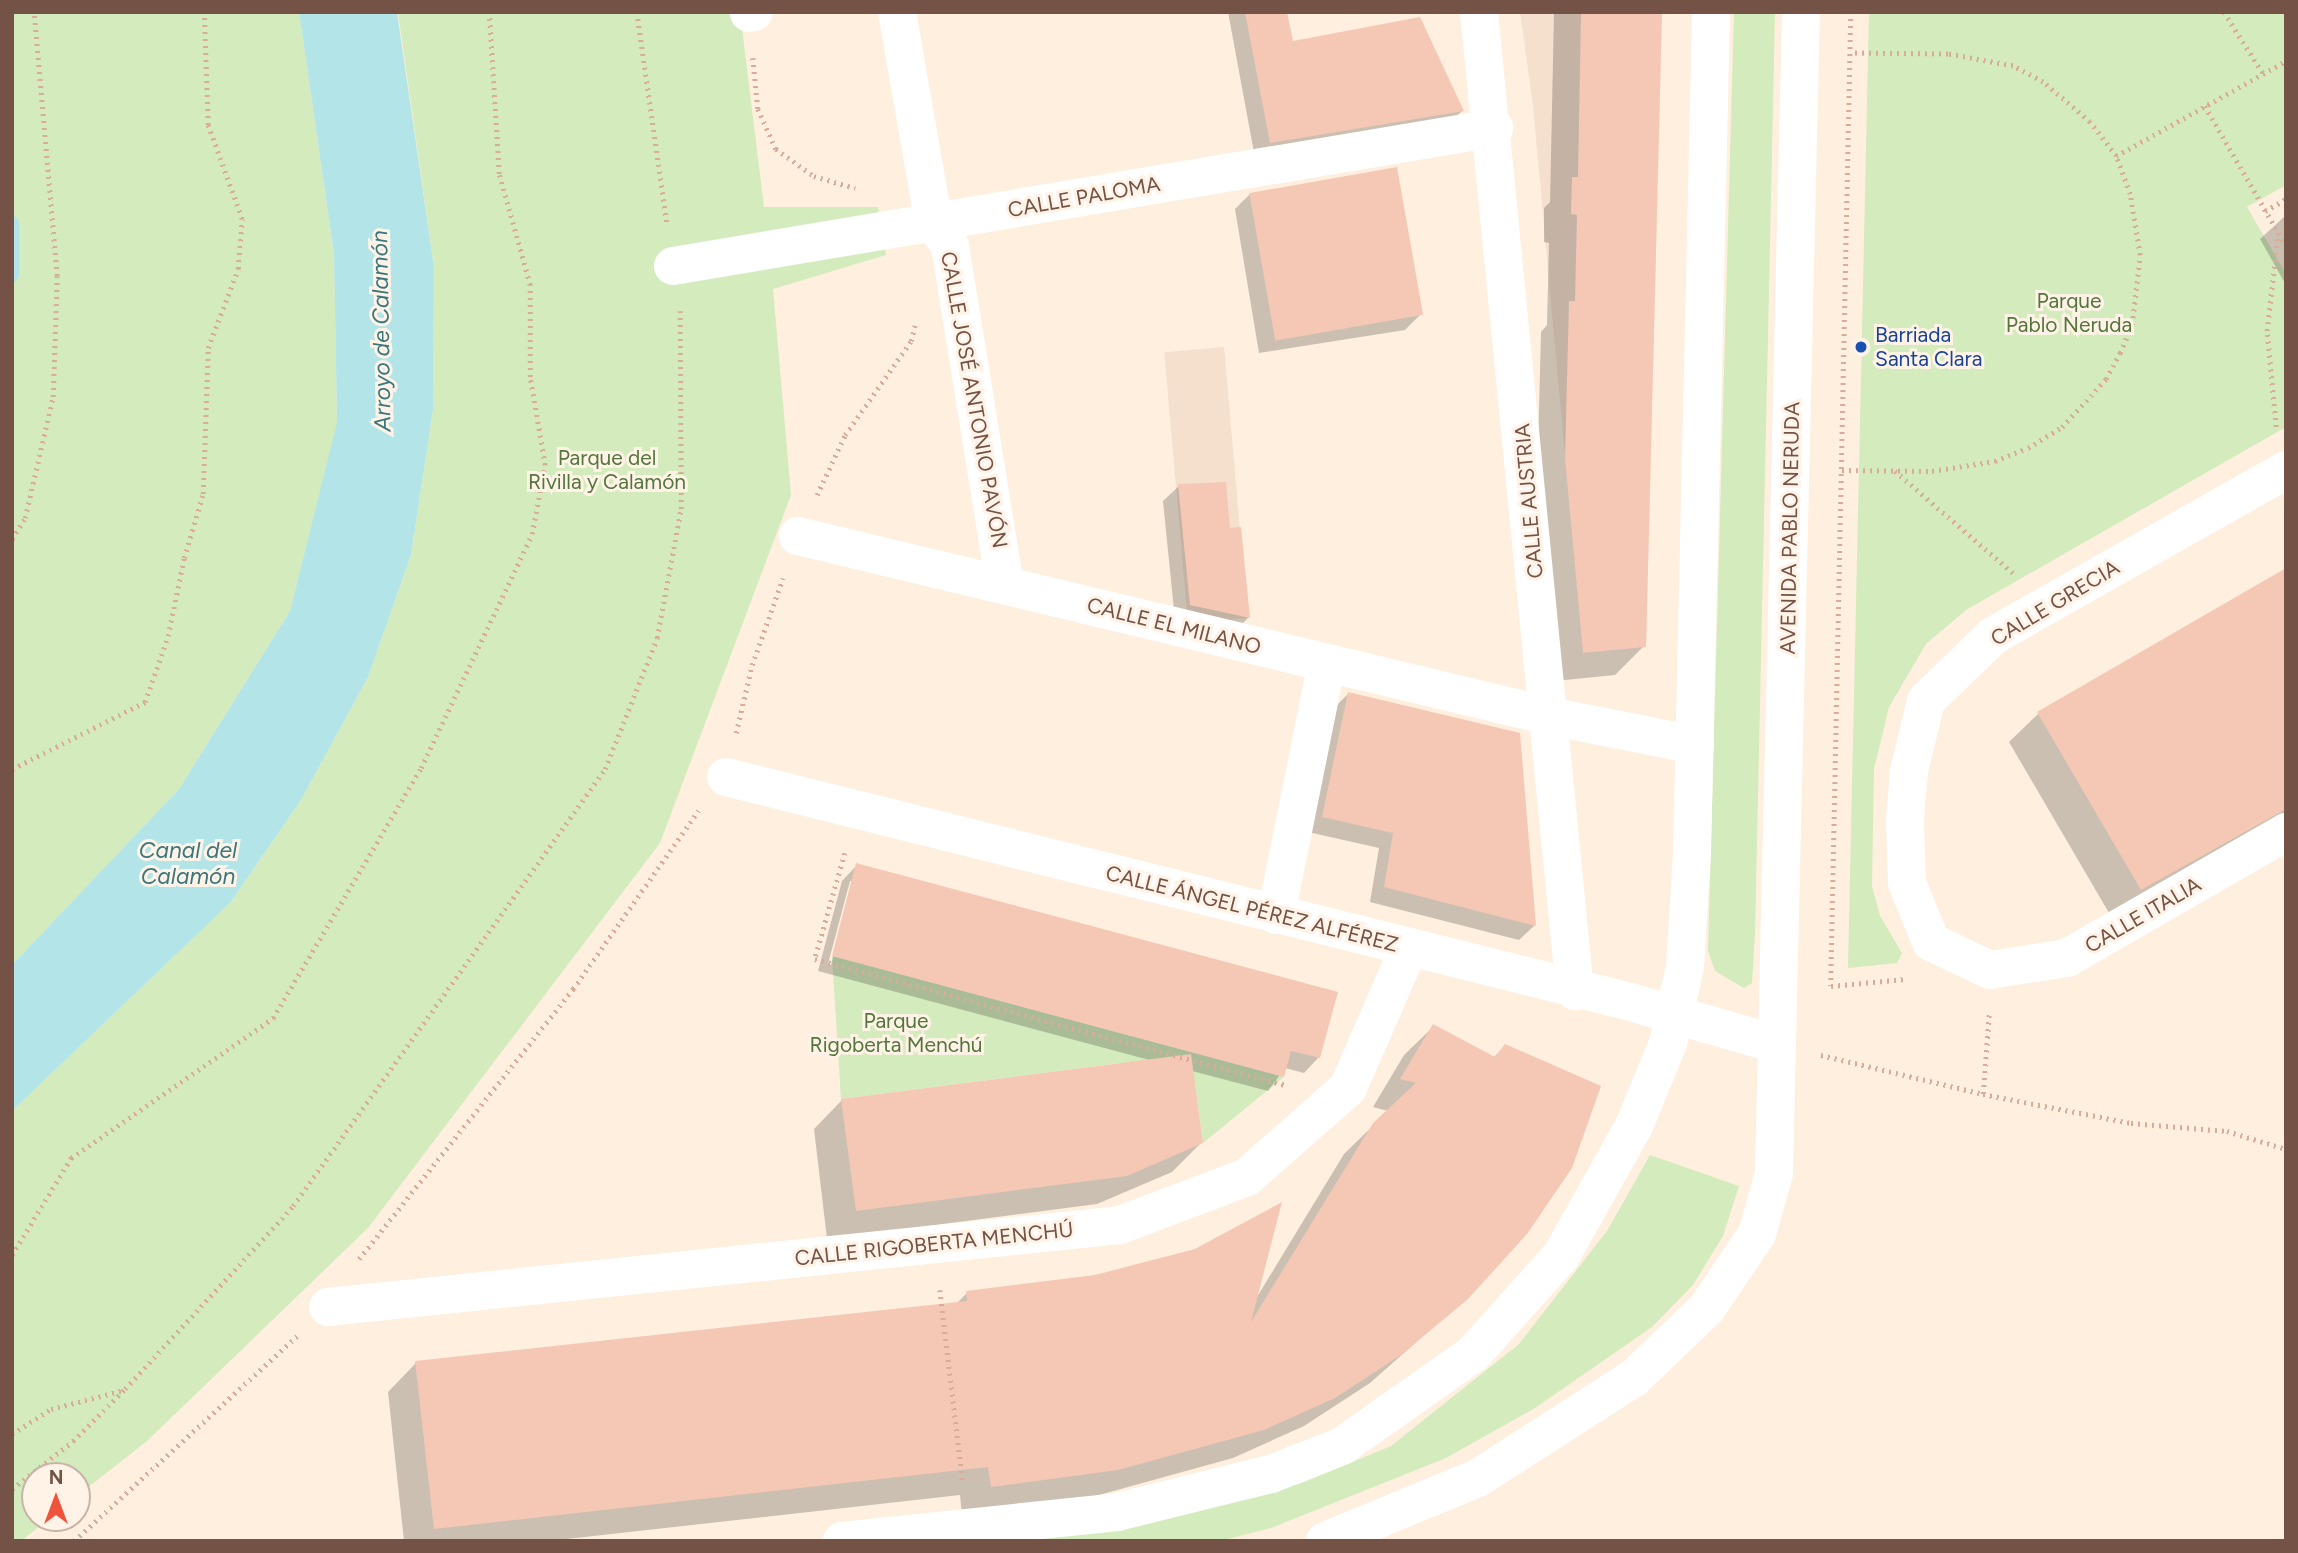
<!DOCTYPE html>
<html>
<head>
<meta charset="utf-8">
<style>
	body { margin:0 }
	#map { position:relative; width:2298px; height:1553px; overflow:hidden; background:#feefdf; font-family:Figtree,sans-serif }
	div>[style] { position:absolute }
	[style*='--x'] { left:calc(var(--x)*1px); top:calc(var(--y)*1px); width:calc(var(--w)*1px); rotate:calc(var(--a)*1deg) }
	.residential>* { inset:0; background:#f5e0cd; transform-origin:0 0 }
	.green>* { inset:0; background:#d4ebbd }
	.water>* { inset:0; background:#b3e5e8 }
	.shadow>* { inset:0; background:#0003 }
	.stream>* { height:14px; margin:-7px; padding:0 7px; transform-origin:7px; border-radius:7px; background:#b3e5e8 }
	.building>* { inset:0; background:#f4c8b5; transform-origin:0 0 }
	.path>* { height:4.5px; margin-top:-2.25px; transform-origin:0; background:repeating-linear-gradient(90deg,#d9ac99 0 2px,transparent 0 7px) }
	.minor>* { height:38px; margin:-19px; padding:0 19px; transform-origin:19px; border-radius:19px; background:#fff }
	.secondary>* { height:38px; margin:-19px; padding:0 19px; transform-origin:19px; border-radius:19px; background:#fff }
	.dots>* { width:19px; height:19px; translate:-50% -50%; box-sizing:border-box; border:4px solid #fff3e7; border-radius:50% }
	span { translate:-50% -50%; white-space:nowrap; text-align:center; line-height:1.15; -webkit-text-stroke:6px #fff3e7; paint-order:stroke }
	.street-label { font-size:21px; color:#755246 }
	.park-label { font-size:21px; color:#52763b }
	.transit-label { font-size:21px; color:#164399 }
	.left { translate:0 -50%; text-align:left }
	.water-label { font-size:23px; color:#39777c; font-style:italic }
	.frame { position:absolute; inset:0; border:14px solid #755246; pointer-events:none }
	.north { position:absolute; left:21px; top:1462px; width:70px; height:70px; box-sizing:border-box; background:#fff3e7; border:2px solid #c8b3a7; border-radius:50%; rotate:0deg; font-size:19px; font-weight:700; line-height:28px; text-align:center; color:#755246 }
	.north::after { content:''; display:block; margin:auto; width:24px; height:32px; background:#f0533c; clip-path:polygon(50% 0,100% 100%,50% 72%,0 100%) }
</style>
</head>
<body>
<div id="map">
	<div class="residential">
		<i style="clip-path:polygon(1520px 12px,1662px 12px,1646px 647px,1583px 653px,1533px 106px)"></i>
		<i style="left:1224px;top:347px;width:272px;height:60px;rotate:85deg"></i>
	</div>
	<div class="green">
		<i style="clip-path:polygon(12px 12px,299px 12px,334px 254px,337px 423px,290px 611px,179px 789px,12px 965px)"></i>
		<i style="clip-path:polygon(398px 12px,740px 12px,764px 207px,878px 207px,886px 255px,773px 289px,791px 495px,660px 843px,368px 1228px,147px 1441px,77px 1496px,77px 1476px,35px 1476px,35px 1518px,50px 1518px,21px 1541px,12px 1541px,12px 1111px,230px 903px,301px 800px,368px 677px,411px 555px,433px 410px,434px 267px)"></i>
		<i style="clip-path:polygon(1734px 12px,1775px 12px,1755px 934px,1752px 983px,1744px 988px,1715px 971px,1708px 951px)"></i>
		<i style="clip-path:polygon(1869px 12px,2286px 12px,2286px 185px,2247px 207px,2286px 274px,2286px 427px,1966px 610px,1926px 644px,1889px 707px,1874px 769px,1872px 886px,1880px 916px,1902px 953px,1897px 963px,1848px 968px)"></i>
		<i style="clip-path:polygon(832px 956px,1284px 1077px,1203px 1143px,1195px 1083px,1124px 1092px,1120px 1063px,841px 1099px)"></i>
		<i style="clip-path:polygon(1650px 1155px,1739px 1186px,1723px 1236px,1693px 1285px,1652px 1327px,1535px 1408px,1446px 1458px,1271px 1528px,1220px 1541px,1008px 1541px,1138px 1526px,1302px 1483px,1391px 1446px,1519px 1344px,1607px 1231px)"></i>
	</div>
	<div class="water">
		<i style="clip-path:polygon(299px 12px,397px 12px,434px 267px,433px 410px,411px 555px,368px 677px,301px 800px,230px 903px,12px 1111px,12px 965px,179px 789px,290px 611px,337px 422px,334px 254px)"></i>
	</div>
	<div class="shadow">
		<i style="clip-path:polygon(1228px 12px,1285px 12px,1291px 43px,1462px 111px,1447px 125px,1255px 158px)"></i>
		<i style="clip-path:polygon(1554px 12px,1660px 12px,1644px 646px,1615px 675px,1555px 681px,1537px 489px,1541px 332px,1547px 325px,1549px 243px,1544px 242px,1544px 208px,1550px 202px)"></i>
		<i style="clip-path:polygon(1250px 194px,1420px 315px,1405px 330px,1259px 353px,1235px 209px)"></i>
		<i style="clip-path:polygon(2286px 215px,2286px 285px,2260px 239px)"></i>
		<i style="clip-path:polygon(1179px 486px,1228px 530px,1248px 618px,1233px 633px,1175px 620px,1163px 501px)"></i>
		<i style="clip-path:polygon(2286px 570px,2286px 817px,2112px 918px,2009px 742px,2038px 714px)"></i>
		<i style="clip-path:polygon(1348px 694px,1534px 926px,1519px 940px,1370px 902px,1379px 848px,1308px 832px,1333px 709px)"></i>
		<i style="clip-path:polygon(evenodd,857px 865px,1319px 1057px,1304px 1073px,1285px 1068px,1268px 1091px,1192px 1071px,1201px 1143px,1172px 1172px,1097px 1204px,827px 1239px,814px 1129px,842px 1100px,1153px 1061px,818px 971px,842px 881px,857px 865px,850px 881px,853px 881px,831px 965px,828px 964px,850px 881px)"></i>
		<i style="clip-path:polygon(1433px 1027px,1493px 1058px,1505px 1046px,1466px 1298px,1370px 1383px,1304px 1426px,1233px 1458px,1088px 1498px,962px 1515px,960px 1495px,549px 1541px,404px 1541px,388px 1392px,416px 1363px,956px 1304px,967px 1293px,1257px 1297px,1344px 1154px,1388px 1111px,1373px 1107px,1404px 1055px)"></i>
	</div>
	<div class="stream">
		<i style="--x:12;--y:223;--w:52;--a:90"></i>
	</div>
	<div class="building">
		<i style="clip-path:polygon(1245px 12px,1287px 12px,1293px 41px,1420px 17px,1464px 111px,1270px 143px)"></i>
		<i style="clip-path:polygon(1581px 12px,1662px 12px,1646px 647px,1583px 653px,1565px 459px,1569px 301px,1575px 301px,1577px 215px,1571px 214px,1572px 177px,1578px 177px)"></i>
		<i style="left:1397px;top:167px;width:150px;height:150px;rotate:80deg"></i>
		<i style="clip-path:polygon(1226px 482px,1230px 528px,1241px 527px,1250px 618px,1190px 605px,1178px 484px)"></i>
		<i style="clip-path:polygon(2286px 568px,2286px 809px,2141px 890px,2037px 712px)"></i>
		<i style="clip-path:polygon(1348px 692px,1520px 733px,1536px 926px,1384px 887px,1393px 833px,1322px 817px)"></i>
		<i style="clip-path:polygon(856px 863px,1338px 992px,1320px 1058px,1291px 1051px,1284px 1077px,832px 956px)"></i>
		<i style="clip-path:polygon(1433px 1024px,1495px 1057px,1505px 1044px,1601px 1086px,1572px 1168px,1527px 1234px,1468px 1299px,1401px 1355px,1335px 1398px,1264px 1430px,1118px 1470px,991px 1487px,988px 1467px,434px 1529px,415px 1361px,967px 1301px,966px 1291px,1095px 1275px,1195px 1249px,1282px 1202px,1251px 1322px,1373px 1123px,1416px 1083px,1400px 1079px)"></i>
		<i style="clip-path:polygon(1191px 1054px,1203px 1143px,1127px 1176px,856px 1211px,841px 1099px)"></i>
	</div>
	<div class="path">
		<i style="--x:637;--y:12;--w:213;--a:81.9"></i>
		<i style="--x:1851;--y:12;--w:974;--a:91.18"></i>
		<i style="--x:1831;--y:986;--w:74;--a:-5.4"></i>
		<i style="--x:2224;--y:12;--w:72;--a:57.4"></i>
		<i style="--x:753;--y:58;--w:51;--a:84.4"></i>
		<i style="--x:758;--y:109;--w:44;--a:65.8"></i>
		<i style="--x:776;--y:149;--w:47;--a:35.4"></i>
		<i style="--x:814;--y:176;--w:43;--a:16.3"></i>
		<i style="--x:2205;--y:106;--w:162;--a:59.9"></i>
		<i style="--x:2116;--y:156;--w:195;--a:-29.2"></i>
		<i style="--x:2265;--y:211;--w:24;--a:-30"></i>
		<i style="--x:2276;--y:427;--w:96;--a:-95.4"></i>
		<i style="--x:2267;--y:331;--w:99;--a:-83.6"></i>
		<i style="--x:1842;--y:470;--w:90;--a:0.6"></i>
		<i style="--x:1932;--y:471;--w:64;--a:-9"></i>
		<i style="--x:1995;--y:461;--w:35;--a:-22"></i>
		<i style="--x:2028;--y:448;--w:40;--a:-32"></i>
		<i style="--x:2062;--y:427;--w:65;--a:-47.5"></i>
		<i style="--x:2106;--y:379;--w:30;--a:-62"></i>
		<i style="--x:2120;--y:353;--w:30;--a:-67"></i>
		<i style="--x:2132;--y:325;--w:70;--a:-83.5"></i>
		<i style="--x:2140;--y:255;--w:62;--a:-99.3"></i>
		<i style="--x:2130;--y:194;--w:40;--a:-110.2"></i>
		<i style="--x:2116;--y:156;--w:43;--a:-127.4"></i>
		<i style="--x:2090;--y:122;--w:62;--a:-139.6"></i>
		<i style="--x:2043;--y:82;--w:34;--a:-152"></i>
		<i style="--x:2013;--y:66;--w:66;--a:-169.5"></i>
		<i style="--x:1948;--y:54;--w:98;--a:-179.4"></i>
		<i style="--x:1895;--y:471;--w:156;--a:40.8"></i>
		<i style="--x:817;--y:495;--w:66;--a:-65"></i>
		<i style="--x:845;--y:435;--w:115;--a:-54.9"></i>
		<i style="--x:911;--y:341;--w:16;--a:-76"></i>
		<i style="--x:12;--y:539;--w:25;--a:-58"></i>
		<i style="--x:25;--y:518;--w:124;--a:-77"></i>
		<i style="--x:53;--y:397;--w:121;--a:-88.1"></i>
		<i style="--x:57;--y:276;--w:265;--a:-95"></i>
		<i style="--x:736;--y:733;--w:70;--a:-76.8"></i>
		<i style="--x:752;--y:665;--w:92;--a:-70.4"></i>
		<i style="--x:12;--y:769;--w:149;--a:-26.7"></i>
		<i style="--x:145;--y:702;--w:70;--a:-70.8"></i>
		<i style="--x:168;--y:636;--w:80;--a:-78.4"></i>
		<i style="--x:184;--y:558;--w:67;--a:-73.5"></i>
		<i style="--x:203;--y:494;--w:146;--a:-88"></i>
		<i style="--x:208;--y:348;--w:85;--a:-69.2"></i>
		<i style="--x:238;--y:269;--w:50;--a:-85.4"></i>
		<i style="--x:242;--y:219;--w:100;--a:-109.9"></i>
		<i style="--x:208;--y:125;--w:113;--a:-92"></i>
		<i style="--x:845;--y:853;--w:110;--a:105.8"></i>
		<i style="--x:815;--y:959;--w:486;--a:15"></i>
		<i style="--x:1821;--y:1055;--w:167;--a:13.5"></i>
		<i style="--x:1983;--y:1094;--w:151;--a:11.1"></i>
		<i style="--x:2131;--y:1123;--w:96;--a:4.8"></i>
		<i style="--x:2227;--y:1131;--w:62;--a:17"></i>
		<i style="--x:1983;--y:1094;--w:80;--a:-85.7"></i>
		<i style="--x:12;--y:1255;--w:114;--a:-58.7"></i>
		<i style="--x:71;--y:1158;--w:246;--a:-34.7"></i>
		<i style="--x:273;--y:1018;--w:291;--a:-59.4"></i>
		<i style="--x:421;--y:768;--w:259;--a:-64.6"></i>
		<i style="--x:532;--y:534;--w:70;--a:-79.3"></i>
		<i style="--x:545;--y:465;--w:89;--a:-99.7"></i>
		<i style="--x:530;--y:377;--w:92;--a:-90"></i>
		<i style="--x:530;--y:285;--w:115;--a:-105.6"></i>
		<i style="--x:499;--y:174;--w:162;--a:-93.5"></i>
		<i style="--x:359;--y:1259;--w:345;--a:-51.6"></i>
		<i style="--x:573;--y:989;--w:218;--a:-54.9"></i>
		<i style="--x:940;--y:1290;--w:194;--a:83.2"></i>
		<i style="--x:12;--y:1434;--w:46;--a:-32.7"></i>
		<i style="--x:51;--y:1409;--w:75;--a:-14.6"></i>
		<i style="--x:12;--y:1489;--w:78;--a:-38.2"></i>
		<i style="--x:73;--y:1441;--w:74;--a:-45"></i>
		<i style="--x:125;--y:1389;--w:248;--a:-47.4"></i>
		<i style="--x:293;--y:1206;--w:537;--a:-54.47"></i>
		<i style="--x:605;--y:769;--w:141;--a:-68.3"></i>
		<i style="--x:657;--y:638;--w:131;--a:-79.5"></i>
		<i style="--x:681;--y:509;--w:198;--a:-90.3"></i>
		<i style="--x:74;--y:1541;--w:303;--a:-42.6"></i>
	</div>
	<div class="minor">
		<i style="--x:897;--y:12;--w:214;--a:80.1"></i>
		<i style="--x:934;--y:223;--w:28;--a:55"></i>
		<i style="--x:950;--y:246;--w:343;--a:80.8"></i>
		<i style="--x:1479;--y:12;--w:984;--a:84.4"></i>
		<i style="--x:749;--y:13;--w:5;--a:-11"></i>
		<i style="--x:673;--y:266;--w:833;--a:-9.54"></i>
		<i style="--x:2286;--y:470;--w:337;--a:150.5"></i>
		<i style="--x:1993;--y:636;--w:93;--a:135.9"></i>
		<i style="--x:1926;--y:701;--w:72;--a:103.7"></i>
		<i style="--x:1909;--y:771;--w:49;--a:94.7"></i>
		<i style="--x:1905;--y:820;--w:63;--a:88.2"></i>
		<i style="--x:1907;--y:883;--w:64;--a:67.9"></i>
		<i style="--x:1931;--y:942;--w:65;--a:25.4"></i>
		<i style="--x:1990;--y:970;--w:78;--a:-8.9"></i>
		<i style="--x:2067;--y:958;--w:253;--a:-29.9"></i>
		<i style="--x:798;--y:536;--w:772;--a:13.48"></i>
		<i style="--x:1549;--y:716;--w:149;--a:11.2"></i>
		<i style="--x:726;--y:777;--w:928;--a:13.96"></i>
		<i style="--x:1627;--y:1001;--w:155;--a:16.1"></i>
		<i style="--x:1276;--y:915;--w:257;--a:-78.6"></i>
		<i style="--x:328;--y:1307;--w:796;--a:-5.91"></i>
		<i style="--x:1120;--y:1225;--w:136;--a:-20.7"></i>
		<i style="--x:1247;--y:1177;--w:135;--a:-41.4"></i>
		<i style="--x:1348;--y:1088;--w:153;--a:-66.5"></i>
	</div>
	<div class="secondary">
		<i style="--x:842;--y:1541;--w:277;--a:-6"></i>
		<i style="--x:1117;--y:1512;--w:159;--a:-13.9"></i>
		<i style="--x:1271;--y:1474;--w:76;--a:-21.5"></i>
		<i style="--x:1342;--y:1446;--w:160;--a:-35.1"></i>
		<i style="--x:1473;--y:1354;--w:132;--a:-48.1"></i>
		<i style="--x:1561;--y:1256;--w:149;--a:-60.7"></i>
		<i style="--x:1634;--y:1126;--w:90;--a:-67.7"></i>
		<i style="--x:1668;--y:1043;--w:78;--a:-77.4"></i>
		<i style="--x:1685;--y:967;--w:115;--a:-86.5"></i>
		<i style="--x:1692;--y:852;--w:840;--a:-88.7"></i>
		<i style="--x:1325;--y:1541;--w:165;--a:-22.4"></i>
		<i style="--x:1478;--y:1478;--w:185;--a:-32.7"></i>
		<i style="--x:1634;--y:1378;--w:101;--a:-43.8"></i>
		<i style="--x:1707;--y:1308;--w:89;--a:-56"></i>
		<i style="--x:1757;--y:1234;--w:63;--a:-74.4"></i>
		<i style="--x:1774;--y:1173;--w:1161;--a:-88.67"></i>
	</div>
	<div class="dots">
		<i style="left:1861px;top:347px;background:#1a4fb4"></i>
	</div>
	<div class="street-label">
		<span style="left:1084px;top:197px;rotate:-10deg">CALLE PALOMA</span>
		<span style="left:974px;top:400px;rotate:80deg">CALLE JOSÉ ANTONIO PAVÓN</span>
		<span style="left:1529px;top:501px;rotate:-95deg">CALLE AUSTRIA</span>
		<span style="left:1790px;top:528px;rotate:-89deg">AVENIDA PABLO NERUDA</span>
		<span style="left:2055px;top:603px;rotate:-31deg">CALLE GRECIA</span>
		<span style="left:1174px;top:626px;rotate:14deg">CALLE EL MILANO</span>
		<span style="left:1252px;top:909px;rotate:14deg">CALLE ÁNGEL PÉREZ ALFÉREZ</span>
		<span style="left:2143px;top:915px;rotate:-30deg">CALLE ITALIA</span>
		<span style="left:934px;top:1244px;rotate:-6deg">CALLE RIGOBERTA MENCHÚ</span>
	</div>
	<div class="park-label">
		<span style="left:2069px;top:313px">Parque<br>Pablo Neruda</span>
		<span style="left:607px;top:470px">Parque del<br>Rivilla y Calamón</span>
		<span style="left:896px;top:1033px">Parque<br>Rigoberta Menchú</span>
	</div>
	<div class="transit-label">
		<span class="left" style="left:1875px;top:347px">Barriada<br>Santa Clara</span>
	</div>
	<div class="water-label">
		<span style="left:381px;top:331px;rotate:-91deg">Arroyo de Calamón</span>
		<span style="left:188px;top:863px">Canal del<br>Calamón</span>
	</div>
	<div class="frame"></div>
	<div class="north">N</div>
</div>
</body>
</html>
